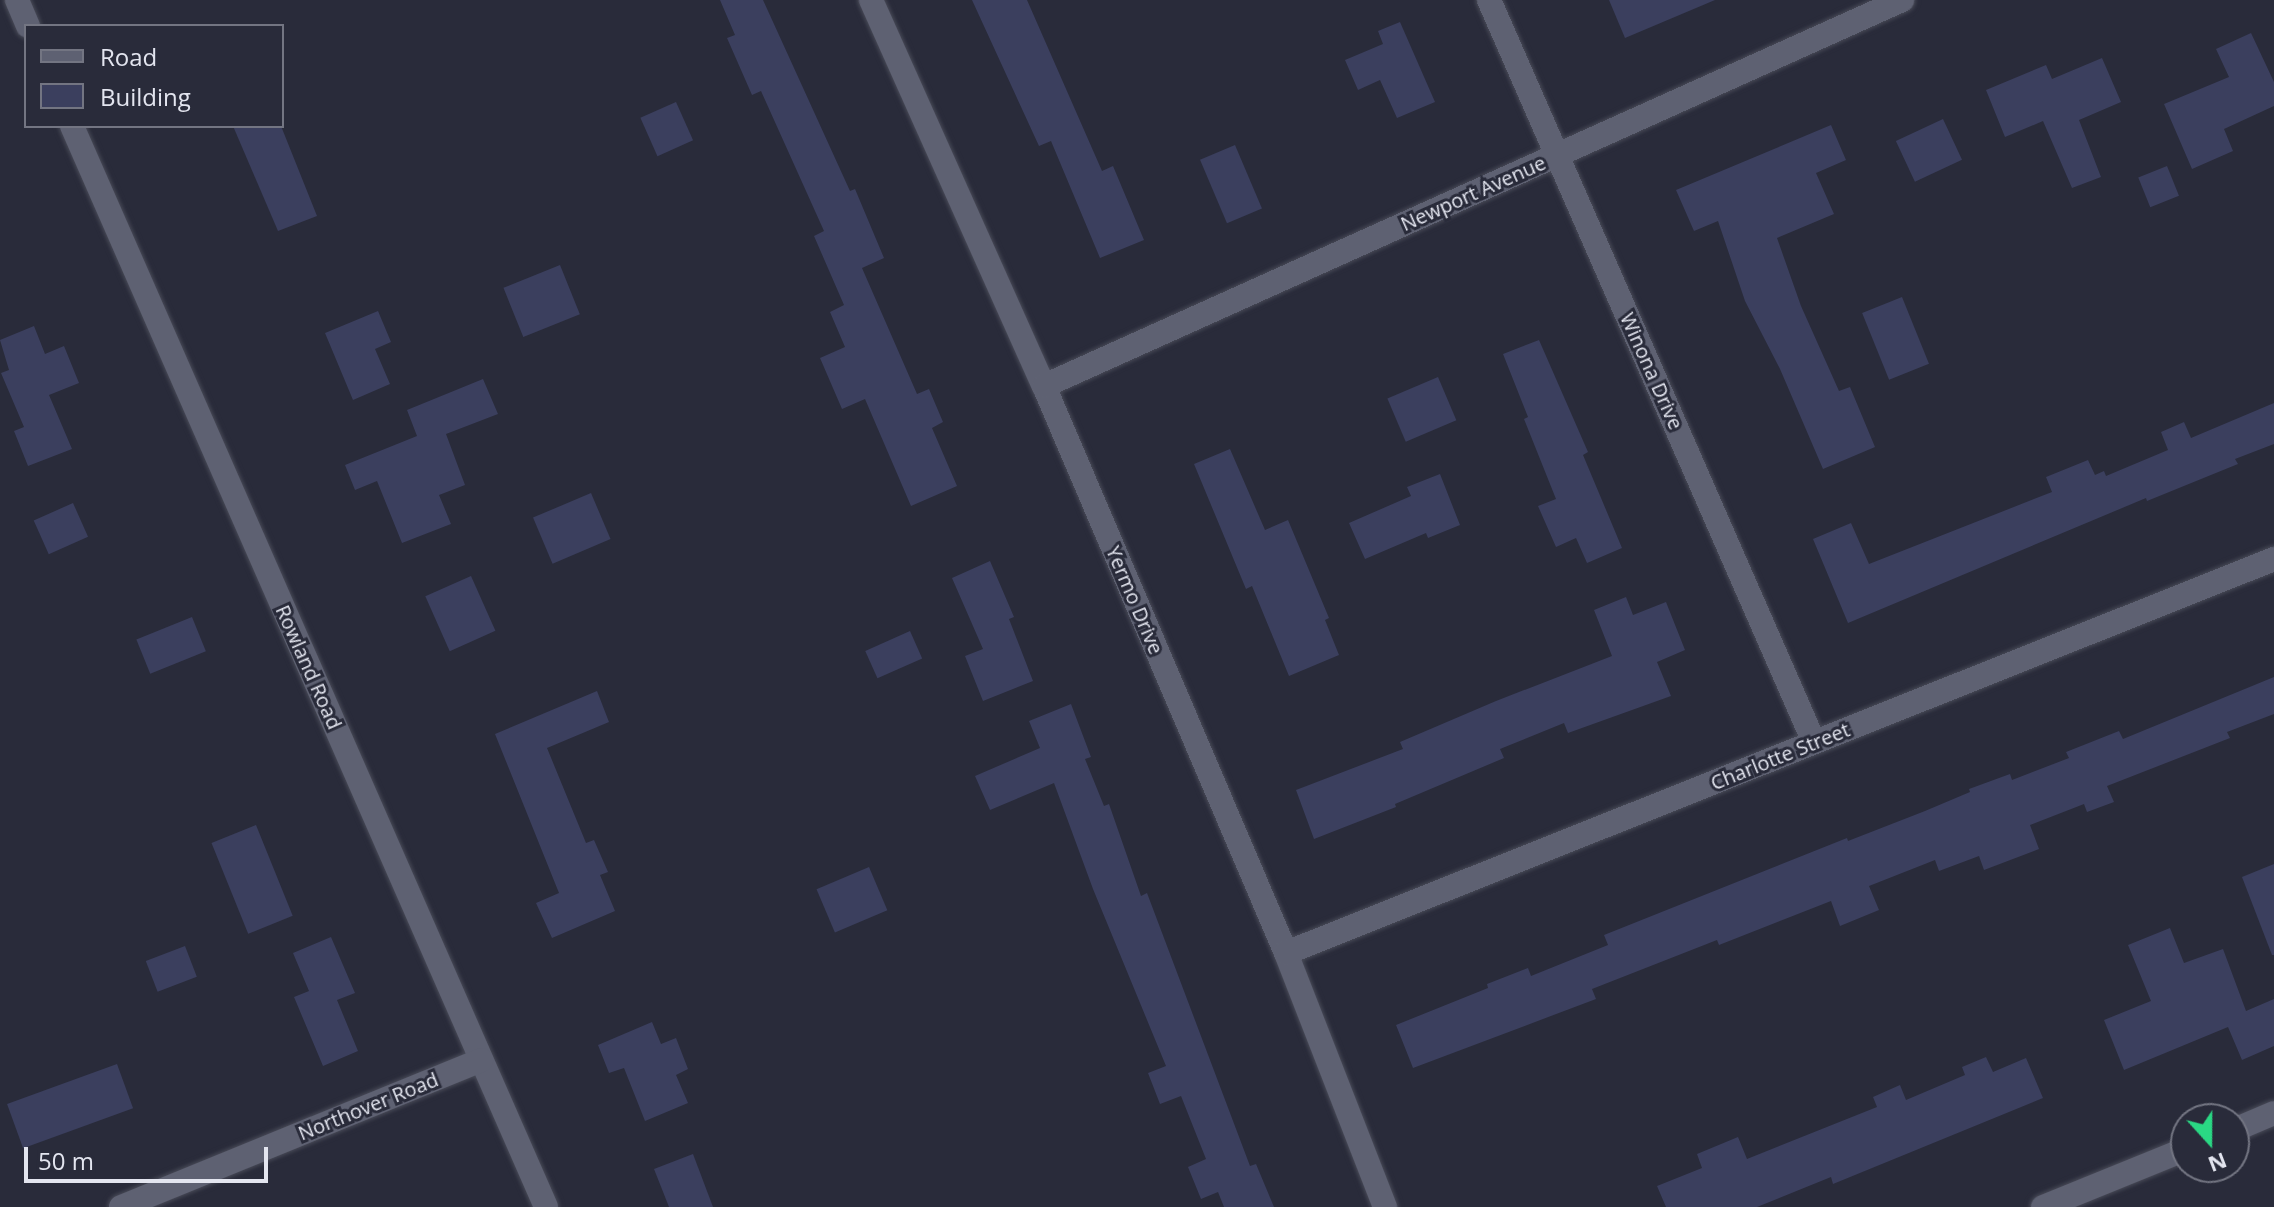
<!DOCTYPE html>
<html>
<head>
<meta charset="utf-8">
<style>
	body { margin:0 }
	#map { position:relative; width:2274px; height:1207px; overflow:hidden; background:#292b3a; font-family:"Open Sans",sans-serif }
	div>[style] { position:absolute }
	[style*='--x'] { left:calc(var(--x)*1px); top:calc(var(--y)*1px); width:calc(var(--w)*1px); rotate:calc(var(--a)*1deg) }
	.building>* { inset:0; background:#3b3f5e; transform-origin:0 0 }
	.roads { filter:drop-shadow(0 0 2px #484a57) drop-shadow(0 0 2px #484a57) }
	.minor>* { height:24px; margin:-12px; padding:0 12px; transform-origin:12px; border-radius:12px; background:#5e6172 }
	span { translate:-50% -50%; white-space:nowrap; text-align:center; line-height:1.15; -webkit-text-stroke:6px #292b3a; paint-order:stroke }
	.street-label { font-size:20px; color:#e3e5ef }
	.legend { position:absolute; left:24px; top:24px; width:260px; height:104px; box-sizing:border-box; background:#292b3a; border:2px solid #737582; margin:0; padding:10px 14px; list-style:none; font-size:24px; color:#e3e5ef }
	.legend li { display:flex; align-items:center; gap:16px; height:40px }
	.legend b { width:40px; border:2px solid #737582 }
	.north { position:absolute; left:2170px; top:1103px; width:80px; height:80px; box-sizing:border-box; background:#292b3a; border:2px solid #737582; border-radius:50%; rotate:159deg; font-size:22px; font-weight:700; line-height:32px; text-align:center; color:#e3e5ef }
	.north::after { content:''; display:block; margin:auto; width:28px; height:36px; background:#2ad884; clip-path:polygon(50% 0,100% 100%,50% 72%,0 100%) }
	.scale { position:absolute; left:24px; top:1147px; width:244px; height:36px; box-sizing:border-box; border:4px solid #e3e5ef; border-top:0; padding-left:10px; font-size:24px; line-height:28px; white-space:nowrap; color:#e3e5ef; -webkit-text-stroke:6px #292b3a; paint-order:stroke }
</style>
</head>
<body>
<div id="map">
	<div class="building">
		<i style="clip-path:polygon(720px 0,763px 0,850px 191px,855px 189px,884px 258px,862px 268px,917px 394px,929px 389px,943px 422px,932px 428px,957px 486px,911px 506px,865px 399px,842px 409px,820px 358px,845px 347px,830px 312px,844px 305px,814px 236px,824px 231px,761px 91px,752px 95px,727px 38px,735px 35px)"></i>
		<i style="clip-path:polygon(972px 0,1027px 0,1102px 171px,1113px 166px,1144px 240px,1100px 258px,1051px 141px,1039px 146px)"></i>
		<i style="clip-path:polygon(1609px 0,1715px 0,1625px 38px)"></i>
		<i style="clip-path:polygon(1400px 22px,1435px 102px,1397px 118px,1380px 80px,1358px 90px,1345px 60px,1383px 44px,1378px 31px)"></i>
		<i style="clip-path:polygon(2251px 33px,2274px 82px,2274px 106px,2224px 129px,2233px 151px,2192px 169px,2164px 104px,2229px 77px,2216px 49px)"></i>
		<i style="clip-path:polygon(2102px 58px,2121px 102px,2079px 120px,2101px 177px,2072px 188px,2043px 121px,2005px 137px,1986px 90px,2046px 65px,2052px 79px)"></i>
		<i style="left:676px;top:102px;width:42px;height:39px;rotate:66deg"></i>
		<i style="left:1943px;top:119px;width:45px;height:52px;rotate:65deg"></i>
		<i style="clip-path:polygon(1831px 125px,1846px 160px,1816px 173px,1834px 214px,1777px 238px,1801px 306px,1839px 391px,1850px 387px,1875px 447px,1823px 469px,1780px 369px,1745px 301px,1718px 221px,1694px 231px,1676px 190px)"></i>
		<i style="clip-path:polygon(233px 126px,281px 126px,317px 216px,278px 231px)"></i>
		<i style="left:1235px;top:145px;width:69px;height:38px;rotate:67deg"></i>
		<i style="left:2167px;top:166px;width:32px;height:31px;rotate:68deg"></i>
		<i style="left:560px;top:265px;width:53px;height:61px;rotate:68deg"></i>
		<i style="left:1902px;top:297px;width:72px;height:43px;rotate:68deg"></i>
		<i style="clip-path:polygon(378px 311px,391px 342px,375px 349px,390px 384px,353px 400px,325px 333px)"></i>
		<i style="clip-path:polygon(34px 326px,45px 354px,64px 346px,79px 383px,49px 395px,72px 449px,28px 466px,14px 431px,24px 427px,1px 373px,9px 370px,0 340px)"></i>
		<i style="clip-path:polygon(1539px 340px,1588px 452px,1583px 455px,1622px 548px,1587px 563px,1576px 538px,1556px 547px,1538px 506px,1556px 499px,1524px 419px,1528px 417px,1503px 354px)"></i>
		<i style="left:1438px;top:377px;width:47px;height:55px;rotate:67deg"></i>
		<i style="clip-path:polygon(483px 379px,498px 414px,446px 434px,465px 485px,439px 495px,451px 524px,402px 543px,377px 481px,355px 490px,345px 465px,417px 436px,407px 410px)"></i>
		<i style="clip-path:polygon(2274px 403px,2274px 444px,2235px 459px,2238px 464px,2147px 501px,2146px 498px,1848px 623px,1813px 539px,1851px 523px,1869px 564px,2052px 492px,2046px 477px,2088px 460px,2095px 475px,2104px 471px,2106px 476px,2168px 450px,2161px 432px,2184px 422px,2191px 438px)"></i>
		<i style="clip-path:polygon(1230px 449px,1265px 530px,1288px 520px,1329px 618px,1325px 620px,1339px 655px,1289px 676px,1252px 586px,1246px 589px,1194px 464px)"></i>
		<i style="clip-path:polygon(1440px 474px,1460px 525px,1428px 538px,1426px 533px,1365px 559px,1349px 523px,1411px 496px,1407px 487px)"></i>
		<i style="left:591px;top:493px;width:50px;height:63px;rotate:67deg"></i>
		<i style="left:73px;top:503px;width:37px;height:43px;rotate:66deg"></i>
		<i style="clip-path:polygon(990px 561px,1014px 617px,1009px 619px,1033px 681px,983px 701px,965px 656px,983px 649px,952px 578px)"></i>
		<i style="left:471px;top:576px;width:60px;height:50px;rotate:66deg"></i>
		<i style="clip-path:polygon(1626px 597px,1633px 615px,1666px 602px,1685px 650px,1657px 662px,1671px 696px,1568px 733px,1564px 723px,1500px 749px,1504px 758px,1395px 804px,1396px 807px,1314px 839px,1296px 790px,1403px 749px,1400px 742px,1496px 701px,1612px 656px,1594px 610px)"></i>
		<i style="left:192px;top:617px;width:37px;height:60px;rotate:68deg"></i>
		<i style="left:910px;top:631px;width:30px;height:49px;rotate:66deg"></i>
		<i style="clip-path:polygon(2274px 677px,2274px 714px,2227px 732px,2230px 738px,2107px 786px,2114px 802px,2087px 812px,2084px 804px,2030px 825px,2039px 849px,1984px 870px,1979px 856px,1939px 871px,1935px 860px,1869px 886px,1879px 910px,1840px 926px,1831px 901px,1719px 945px,1717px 940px,1592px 989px,1596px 999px,1413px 1068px,1396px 1025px,1488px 988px,1487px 984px,1528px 968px,1531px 976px,1608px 945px,1604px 935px,1847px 838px,1848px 841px,1925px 811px,1970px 792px,1969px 789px,2010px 774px,2012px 780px,2069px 758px,2066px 752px,2119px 731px,2123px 739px)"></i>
		<i style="clip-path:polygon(597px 691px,609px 722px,547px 748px,586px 843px,594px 840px,608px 872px,600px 875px,615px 911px,552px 938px,536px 903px,559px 893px,495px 734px)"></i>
		<i style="clip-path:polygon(1071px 704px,1091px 757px,1085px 759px,1104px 806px,1109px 804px,1141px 896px,1147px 893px,1250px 1166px,1256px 1164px,1274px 1207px,1224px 1207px,1218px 1192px,1201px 1199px,1188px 1167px,1206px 1159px,1181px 1096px,1160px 1104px,1148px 1073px,1166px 1066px,1093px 889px,1054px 783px,990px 810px,975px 776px,1040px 748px,1029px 721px)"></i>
		<i style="left:256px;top:825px;width:98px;height:48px;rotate:68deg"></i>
		<i style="clip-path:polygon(2274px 864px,2274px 955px,2272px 955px,2242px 877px)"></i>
		<i style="left:869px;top:867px;width:47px;height:57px;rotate:67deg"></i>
		<i style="clip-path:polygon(2170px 928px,2184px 963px,2223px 949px,2246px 1011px,2274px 999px,2274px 1046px,2242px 1060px,2228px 1027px,2124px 1070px,2104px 1020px,2151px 1001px,2128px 945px)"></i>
		<i style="clip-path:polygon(331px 937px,355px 993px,337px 1000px,358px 1051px,323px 1066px,294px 997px,309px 991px,293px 953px)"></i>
		<i style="left:185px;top:946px;width:33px;height:42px;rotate:69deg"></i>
		<i style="clip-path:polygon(652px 1022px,661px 1044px,676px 1038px,688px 1069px,676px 1075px,688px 1103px,645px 1121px,624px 1068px,609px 1073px,598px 1045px)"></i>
		<i style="clip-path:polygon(1986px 1057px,1993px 1072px,2026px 1058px,2043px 1098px,1833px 1184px,1831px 1177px,1757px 1207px,1666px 1207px,1657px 1186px,1702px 1168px,1697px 1154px,1738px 1137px,1747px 1159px,1877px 1107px,1873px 1097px,1900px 1085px,1906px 1100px,1965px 1075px,1962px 1067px)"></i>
		<i style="left:117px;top:1064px;width:47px;height:117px;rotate:70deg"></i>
		<i style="clip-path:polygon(693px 1154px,713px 1207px,669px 1207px,654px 1169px)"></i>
	</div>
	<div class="roads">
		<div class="minor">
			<i style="--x:17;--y:0;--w:28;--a:67"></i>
			<i style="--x:871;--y:0;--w:423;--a:65.9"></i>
			<i style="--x:1044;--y:386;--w:616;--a:66.89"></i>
			<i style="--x:1286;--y:953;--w:273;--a:68.7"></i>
			<i style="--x:1489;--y:0;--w:810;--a:66.35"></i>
			<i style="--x:72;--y:126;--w:1180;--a:66.32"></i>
			<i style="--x:1044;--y:386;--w:941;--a:-24.22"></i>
			<i style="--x:1286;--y:953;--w:1064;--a:-21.74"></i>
			<i style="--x:2234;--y:1130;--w:43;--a:-23"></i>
			<i style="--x:121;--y:1207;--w:389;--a:-22.2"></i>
			<i style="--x:2043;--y:1207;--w:154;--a:-22.1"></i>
		</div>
	</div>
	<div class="street-label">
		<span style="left:1473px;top:193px;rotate:-24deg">Newport Avenue</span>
		<span style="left:1652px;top:371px;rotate:66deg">Winona Drive</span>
		<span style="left:1135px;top:600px;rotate:67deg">Yermo Drive</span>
		<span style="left:309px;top:667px;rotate:66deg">Rowland Road</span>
		<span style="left:1780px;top:756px;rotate:-22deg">Charlotte Street</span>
		<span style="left:368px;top:1106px;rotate:-22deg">Northover Road</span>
	</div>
	<ul class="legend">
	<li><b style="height:10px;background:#5e6172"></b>Road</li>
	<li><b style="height:22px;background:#3b3f5e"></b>Building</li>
	</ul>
	<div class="north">N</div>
	<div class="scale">50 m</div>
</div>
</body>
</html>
